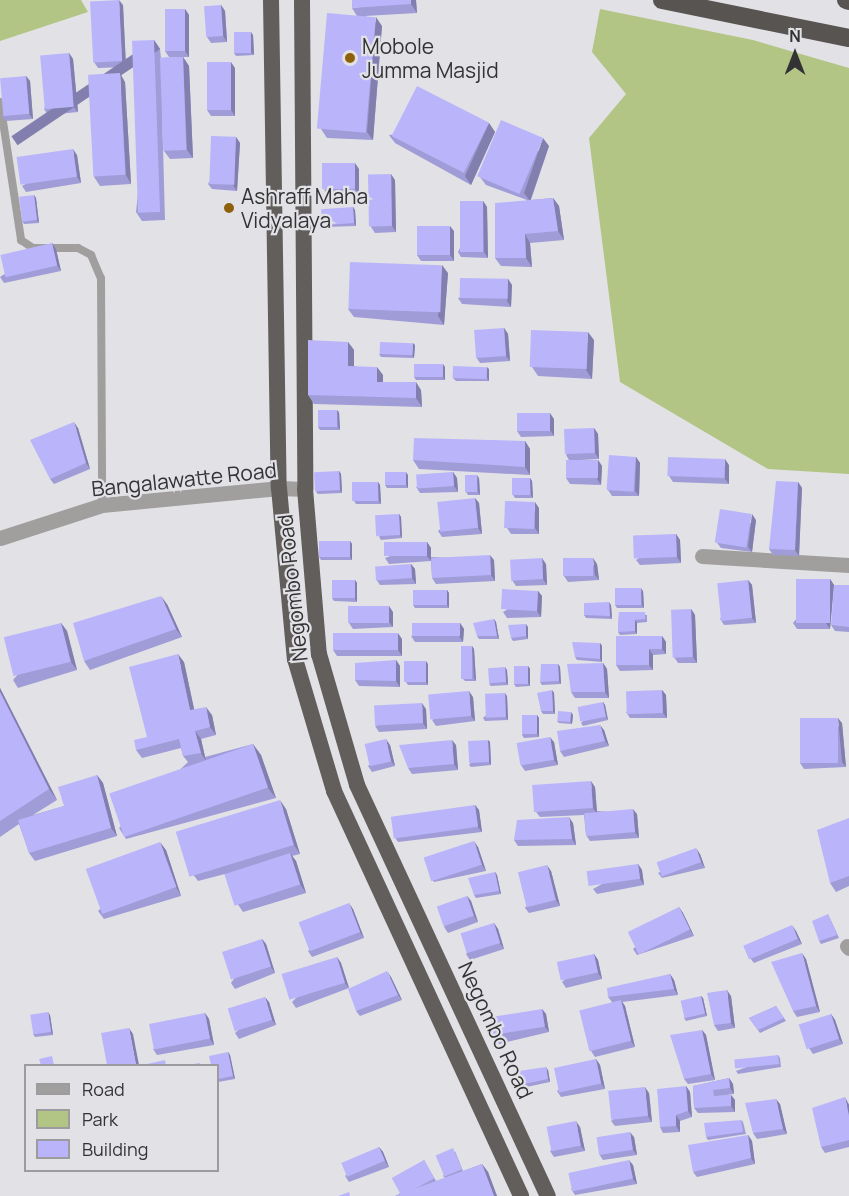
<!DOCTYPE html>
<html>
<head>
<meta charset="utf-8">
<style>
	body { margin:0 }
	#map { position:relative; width:849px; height:1196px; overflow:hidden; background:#e2e2e6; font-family:Manrope,sans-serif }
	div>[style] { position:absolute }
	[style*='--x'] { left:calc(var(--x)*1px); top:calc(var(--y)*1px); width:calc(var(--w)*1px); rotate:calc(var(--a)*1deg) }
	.green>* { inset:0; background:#b2c584 }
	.service>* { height:8px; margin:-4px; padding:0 4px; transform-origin:4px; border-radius:4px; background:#a19f9e }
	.minor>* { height:15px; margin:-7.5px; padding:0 7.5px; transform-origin:7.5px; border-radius:7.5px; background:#a19f9e }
	.tertiary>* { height:15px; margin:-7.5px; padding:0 7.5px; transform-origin:7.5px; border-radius:7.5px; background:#a19f9e }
	.trunk>* { height:16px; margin:-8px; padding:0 8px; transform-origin:8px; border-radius:8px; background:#625e5c }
	.motorway>* { height:18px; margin:-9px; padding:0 9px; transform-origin:9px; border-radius:9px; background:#585452 }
	.wall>* { inset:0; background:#a09cd7 }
	.shaded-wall>* { inset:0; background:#827faf; transform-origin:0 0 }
	.building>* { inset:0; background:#bab5fa; transform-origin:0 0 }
	.dots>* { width:16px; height:16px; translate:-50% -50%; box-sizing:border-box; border:3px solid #e2e2e6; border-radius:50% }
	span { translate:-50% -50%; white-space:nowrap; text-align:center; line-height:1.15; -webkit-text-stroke:4.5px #e2e2e6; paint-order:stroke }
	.poi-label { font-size:21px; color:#333335 }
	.left { translate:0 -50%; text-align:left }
	.street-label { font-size:21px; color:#333335 }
	.legend { position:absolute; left:24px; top:1064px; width:195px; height:108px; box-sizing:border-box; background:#e2e2e6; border:2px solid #9c9c9f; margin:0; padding:8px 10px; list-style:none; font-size:18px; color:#333335 }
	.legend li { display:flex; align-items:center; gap:12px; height:30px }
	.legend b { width:30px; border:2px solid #9c9c9f }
	.north { position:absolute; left:765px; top:24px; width:60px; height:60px; -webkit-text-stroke:4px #e2e2e6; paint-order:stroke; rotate:0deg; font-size:16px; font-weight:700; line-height:24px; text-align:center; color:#333335 }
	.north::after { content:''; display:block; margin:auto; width:21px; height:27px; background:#333335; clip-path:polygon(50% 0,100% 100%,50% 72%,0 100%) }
</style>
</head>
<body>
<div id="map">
	<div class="green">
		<i style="clip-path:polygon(0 0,81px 0,88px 12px,0 41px)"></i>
		<i style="clip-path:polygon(600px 9px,753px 40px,849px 68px,849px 474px,768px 469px,620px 382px,589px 138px,626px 94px,592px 52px)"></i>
	</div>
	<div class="service">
		<i style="--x:0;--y:102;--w:140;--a:81.3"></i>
		<i style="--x:21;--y:240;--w:14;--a:34"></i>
		<i style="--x:33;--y:248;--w:45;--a:0"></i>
		<i style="--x:78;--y:248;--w:15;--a:28"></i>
		<i style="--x:91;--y:255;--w:25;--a:67"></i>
		<i style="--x:101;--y:278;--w:227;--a:89.7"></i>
	</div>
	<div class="minor">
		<i style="--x:702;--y:556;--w:147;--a:3.5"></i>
		<i style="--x:847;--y:946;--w:3;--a:45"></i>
	</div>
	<div class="tertiary">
		<i style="--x:0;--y:538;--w:107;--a:-17.9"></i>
		<i style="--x:102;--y:505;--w:178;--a:-5.5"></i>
		<i style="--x:279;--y:488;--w:26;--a:2"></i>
	</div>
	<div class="trunk">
		<i style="--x:271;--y:0;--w:488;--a:89.1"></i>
		<i style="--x:279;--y:488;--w:172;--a:84.7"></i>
		<i style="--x:295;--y:659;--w:138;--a:73.5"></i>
		<i style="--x:334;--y:791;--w:446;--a:65.2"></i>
		<i style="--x:302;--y:0;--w:489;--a:89.6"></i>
		<i style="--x:305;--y:489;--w:166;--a:85.2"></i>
		<i style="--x:319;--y:654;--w:136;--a:73.8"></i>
		<i style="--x:357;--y:785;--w:453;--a:65.1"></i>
	</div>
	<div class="motorway">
		<i style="--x:662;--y:0;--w:191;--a:11.5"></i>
		<i style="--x:846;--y:0;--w:3;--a:18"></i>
	</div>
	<div class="wall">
		<i style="clip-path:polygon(416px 0,417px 13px,365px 16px,382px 26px,373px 140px,327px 138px,321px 129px,357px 16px,352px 8px)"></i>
		<i style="clip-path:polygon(123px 5px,126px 67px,98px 68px,94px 62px)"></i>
		<i style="clip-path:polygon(221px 5px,225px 11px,227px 42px,211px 43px,207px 37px)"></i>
		<i style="clip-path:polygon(185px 9px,189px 15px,189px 57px,169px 57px,165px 51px)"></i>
		<i style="clip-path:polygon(253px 35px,254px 55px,236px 56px,234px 53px)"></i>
		<i style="clip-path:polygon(154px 40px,160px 49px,161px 58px,183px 57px,189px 66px,193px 158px,170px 159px,164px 151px,162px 110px,165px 220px,142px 221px,136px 212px)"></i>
		<i style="clip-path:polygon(69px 53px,73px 59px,78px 112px,48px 115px,44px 109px)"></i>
		<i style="clip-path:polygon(235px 68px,235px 116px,211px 116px,207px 110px)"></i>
		<i style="clip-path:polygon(26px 76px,30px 81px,33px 119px,6px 121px,2px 116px)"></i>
		<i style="clip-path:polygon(125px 82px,131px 184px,100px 186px,94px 177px)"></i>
		<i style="clip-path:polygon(489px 123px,495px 132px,471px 185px,395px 143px,389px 135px)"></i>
		<i style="clip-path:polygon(236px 137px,240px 143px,237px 191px,212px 189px,208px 184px)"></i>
		<i style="clip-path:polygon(549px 146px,531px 200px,553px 198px,559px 206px,564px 240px,530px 243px,532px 267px,501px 266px,495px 258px,527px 200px,486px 185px,480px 177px)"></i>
		<i style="clip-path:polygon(77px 155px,81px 183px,26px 192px,22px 186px)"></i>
		<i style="clip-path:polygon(359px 169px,359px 194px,328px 195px,324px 190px)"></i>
		<i style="clip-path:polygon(395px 180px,396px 232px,375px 233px,371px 227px)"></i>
		<i style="clip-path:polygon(34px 195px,36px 198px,39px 223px,24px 224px,22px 221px)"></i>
		<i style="clip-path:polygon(483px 201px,487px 207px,488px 258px,461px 257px,458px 252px)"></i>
		<i style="clip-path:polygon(353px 207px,355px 210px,356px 226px,325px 227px,323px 224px)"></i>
		<i style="clip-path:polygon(454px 231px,454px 261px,421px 261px,417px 255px)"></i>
		<i style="clip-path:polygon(52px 243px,56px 249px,61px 271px,4px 283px,0 277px)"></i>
		<i style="clip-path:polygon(448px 273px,444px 325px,354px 317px,348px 309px)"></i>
		<i style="clip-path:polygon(508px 279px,512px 285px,511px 307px,462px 304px,458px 298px)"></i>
		<i style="clip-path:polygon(504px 328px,508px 334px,510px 361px,480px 363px,476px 357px)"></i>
		<i style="clip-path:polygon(594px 340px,592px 379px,538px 376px,532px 367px)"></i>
		<i style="clip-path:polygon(348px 342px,354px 350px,354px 366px,383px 375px,383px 382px,421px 390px,422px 407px,314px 404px,308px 395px)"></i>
		<i style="clip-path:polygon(415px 345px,414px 358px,381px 357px,379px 354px)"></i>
		<i style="clip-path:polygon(445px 367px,445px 380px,416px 380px,414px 377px)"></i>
		<i style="clip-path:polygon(489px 369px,489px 381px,456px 381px,453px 378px)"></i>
		<i style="clip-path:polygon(339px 412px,340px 430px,320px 430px,318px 427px)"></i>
		<i style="clip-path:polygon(554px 419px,554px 436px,521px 437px,517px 431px)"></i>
		<i style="clip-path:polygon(78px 428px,90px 469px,54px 484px,50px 479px)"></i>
		<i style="clip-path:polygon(594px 428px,598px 434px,599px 459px,581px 460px,598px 460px,602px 466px,601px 485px,570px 484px,566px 478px,569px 460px,566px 455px)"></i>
		<i style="clip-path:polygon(525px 441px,530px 449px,530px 475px,419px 469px,413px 460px)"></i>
		<i style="clip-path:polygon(636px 457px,640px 463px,639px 496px,612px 496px,608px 490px)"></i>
		<i style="clip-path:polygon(729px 465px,729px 484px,673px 482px,669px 476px)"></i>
		<i style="clip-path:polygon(339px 471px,341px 474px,342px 493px,318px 494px,316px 492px)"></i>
		<i style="clip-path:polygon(453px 472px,457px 478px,458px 492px,420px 493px,416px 487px)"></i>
		<i style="clip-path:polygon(408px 475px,408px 488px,387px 488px,385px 485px)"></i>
		<i style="clip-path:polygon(479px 478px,480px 495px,468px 495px,466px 492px)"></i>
		<i style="clip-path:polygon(530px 478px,532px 481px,533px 498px,515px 498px,513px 495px)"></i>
		<i style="clip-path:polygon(378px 482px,380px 485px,381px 504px,356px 504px,354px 501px)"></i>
		<i style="clip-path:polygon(798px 482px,802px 488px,799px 556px,773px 555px,769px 549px)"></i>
		<i style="clip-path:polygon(475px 498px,479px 503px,482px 534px,442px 537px,438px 531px)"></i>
		<i style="clip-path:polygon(539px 508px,539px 534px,511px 534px,507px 528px)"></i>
		<i style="clip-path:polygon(399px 514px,401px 517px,402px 538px,381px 540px,379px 537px)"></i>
		<i style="clip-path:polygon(756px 520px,752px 552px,721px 548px,717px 543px)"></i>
		<i style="clip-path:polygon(676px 534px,680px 540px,681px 563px,640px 565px,636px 560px)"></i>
		<i style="clip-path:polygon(350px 541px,352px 544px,352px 560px,321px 560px,319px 557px)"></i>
		<i style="clip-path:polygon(427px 542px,431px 548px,431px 557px,494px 560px,495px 581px,436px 584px,432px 578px,431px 561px,389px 564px,385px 558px)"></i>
		<i style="clip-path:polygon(411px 564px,415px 569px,416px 584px,380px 585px,376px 579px)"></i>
		<i style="clip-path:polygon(546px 564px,547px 585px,516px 586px,512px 580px)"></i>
		<i style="clip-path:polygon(597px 564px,599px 580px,568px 582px,564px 576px)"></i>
		<i style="clip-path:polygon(830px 579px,834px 585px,830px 629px,797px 629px,793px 623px)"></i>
		<i style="clip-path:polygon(355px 580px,357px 583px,357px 602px,334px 601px,332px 598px)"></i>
		<i style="clip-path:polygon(748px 580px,752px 585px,756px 623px,724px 625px,720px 619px)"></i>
		<i style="clip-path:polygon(849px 585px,849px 632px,835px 631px,831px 625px)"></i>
		<i style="clip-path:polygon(447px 590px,449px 593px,449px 608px,415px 608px,413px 605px)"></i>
		<i style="clip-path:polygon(538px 591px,542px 596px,541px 617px,507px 618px,503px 612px)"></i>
		<i style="clip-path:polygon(643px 591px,644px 608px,617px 608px,615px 605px)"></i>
		<i style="clip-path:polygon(167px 604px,182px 637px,90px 670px,84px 661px)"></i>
		<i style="clip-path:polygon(611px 605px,612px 619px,586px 618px,584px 615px)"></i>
		<i style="clip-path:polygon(691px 609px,695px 615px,697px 663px,678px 663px,674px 657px)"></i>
		<i style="clip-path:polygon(393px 612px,393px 627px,353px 629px,349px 623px)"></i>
		<i style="clip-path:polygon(619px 612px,647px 615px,647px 622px,637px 623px,637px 634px,620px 635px,618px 632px)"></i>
		<i style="clip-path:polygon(494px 619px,496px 622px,499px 639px,479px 639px,477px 636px)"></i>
		<i style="clip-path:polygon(61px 623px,67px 631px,77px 670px,18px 688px,13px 680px)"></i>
		<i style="clip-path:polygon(460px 623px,464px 629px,463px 642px,415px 642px,411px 636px)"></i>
		<i style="clip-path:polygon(528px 627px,528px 639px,513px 641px,511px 638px)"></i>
		<i style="clip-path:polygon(662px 636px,666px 642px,666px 654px,653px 655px,653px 670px,620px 671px,616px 665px)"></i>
		<i style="clip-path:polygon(402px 639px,402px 656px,337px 656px,333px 650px)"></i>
		<i style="clip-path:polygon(600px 643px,602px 646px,602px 662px,577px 660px,575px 657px)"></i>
		<i style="clip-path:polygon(472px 646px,474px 649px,476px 681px,465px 681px,463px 679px)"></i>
		<i style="clip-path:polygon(396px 660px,400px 666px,400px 687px,359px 686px,355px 680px)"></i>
		<i style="clip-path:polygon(184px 662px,194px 709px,212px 715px,216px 735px,201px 739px,205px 757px,253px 744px,261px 755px,276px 798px,126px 839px,119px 828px,188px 762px,183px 756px,181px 748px,142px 758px,136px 750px,147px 737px)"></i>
		<i style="clip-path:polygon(603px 663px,607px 669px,609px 698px,575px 698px,571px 692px)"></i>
		<i style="clip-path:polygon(428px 664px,428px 685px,408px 685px,406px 682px)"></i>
		<i style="clip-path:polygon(558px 664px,560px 667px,561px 684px,542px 685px,540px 682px)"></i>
		<i style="clip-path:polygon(528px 666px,530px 669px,530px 686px,516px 687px,514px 684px)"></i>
		<i style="clip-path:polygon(507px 670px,508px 685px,491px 686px,489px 684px)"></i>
		<i style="clip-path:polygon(0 688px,57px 800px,33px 815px,64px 806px,97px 775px,103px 783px,117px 836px,35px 861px,29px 853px,19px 824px,0 837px)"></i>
		<i style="clip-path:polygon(552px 690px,554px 693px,555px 714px,543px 714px,541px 711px)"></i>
		<i style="clip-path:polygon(662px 690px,666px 695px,667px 718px,630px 718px,626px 712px)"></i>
		<i style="clip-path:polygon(507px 696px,508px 720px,485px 721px,483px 718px)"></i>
		<i style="clip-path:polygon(473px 697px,475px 721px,436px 726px,432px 720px)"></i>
		<i style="clip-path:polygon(603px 702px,605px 705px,608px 720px,583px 726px,581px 723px)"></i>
		<i style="clip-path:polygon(426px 709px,427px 729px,379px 732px,375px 726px)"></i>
		<i style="clip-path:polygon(537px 715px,539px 718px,539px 737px,524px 738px,522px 735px)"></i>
		<i style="clip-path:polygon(573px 715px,572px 724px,559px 723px,557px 721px)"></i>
		<i style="clip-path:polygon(842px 723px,846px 767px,804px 769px,800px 763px)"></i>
		<i style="clip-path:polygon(604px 730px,609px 746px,564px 757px,560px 751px)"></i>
		<i style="clip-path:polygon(488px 740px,490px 742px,491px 765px,471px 767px,469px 765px)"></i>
		<i style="clip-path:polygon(554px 742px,558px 765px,525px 771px,521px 765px)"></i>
		<i style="clip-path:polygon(390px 745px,395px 766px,372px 772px,368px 766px)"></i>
		<i style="clip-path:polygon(456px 745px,458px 770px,412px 774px,408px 768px)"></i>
		<i style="clip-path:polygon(595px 787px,597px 811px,637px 814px,639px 838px,590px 841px,586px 835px,584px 815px,540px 817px,536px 812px)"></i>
		<i style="clip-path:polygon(475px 805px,479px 810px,482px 832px,398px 842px,394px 836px)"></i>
		<i style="clip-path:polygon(286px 809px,300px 854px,292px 856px,296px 861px,306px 893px,243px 912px,237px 903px,225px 874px,198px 881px,192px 873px)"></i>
		<i style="clip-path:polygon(849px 818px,849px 886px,836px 892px,830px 883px)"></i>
		<i style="clip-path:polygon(573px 823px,576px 845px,518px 846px,514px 840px)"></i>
		<i style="clip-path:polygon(478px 847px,486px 871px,434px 882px,430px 877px)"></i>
		<i style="clip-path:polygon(166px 850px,181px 896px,104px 919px,98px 911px)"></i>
		<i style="clip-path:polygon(700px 854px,705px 868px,662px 878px,658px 873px)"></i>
		<i style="clip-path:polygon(638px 864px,642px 870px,644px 885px,597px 894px,593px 889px)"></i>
		<i style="clip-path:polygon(551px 871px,560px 906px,529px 913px,525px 908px)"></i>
		<i style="clip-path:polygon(495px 872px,497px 875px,501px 894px,476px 898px,474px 895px)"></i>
		<i style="clip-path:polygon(467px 896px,471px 901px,478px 922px,448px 933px,444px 927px)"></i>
		<i style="clip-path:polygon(679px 907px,683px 913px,694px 936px,637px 955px,633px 949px)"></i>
		<i style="clip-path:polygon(353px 909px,364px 938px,312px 957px,308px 951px)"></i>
		<i style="clip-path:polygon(828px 914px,839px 938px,821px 944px,819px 941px)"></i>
		<i style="clip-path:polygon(494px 923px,498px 929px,504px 949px,470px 960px,466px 954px)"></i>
		<i style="clip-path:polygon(796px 931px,802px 944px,754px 963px,750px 958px)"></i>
		<i style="clip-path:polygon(262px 939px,266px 944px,275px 973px,235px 989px,231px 983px)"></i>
		<i style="clip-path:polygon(594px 954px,598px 960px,602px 979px,566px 988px,562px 982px)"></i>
		<i style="clip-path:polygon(337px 957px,341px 963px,349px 988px,296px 1008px,292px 1002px)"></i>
		<i style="clip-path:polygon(806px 959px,820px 1012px,797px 1017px,793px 1011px)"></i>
		<i style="clip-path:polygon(670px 974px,674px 980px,678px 995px,622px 1002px,625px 1006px,635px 1047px,595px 1057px,591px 1051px,612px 1002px,608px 997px)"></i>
		<i style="clip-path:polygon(391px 977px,402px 1000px,360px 1016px,356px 1011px)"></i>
		<i style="clip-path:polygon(701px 996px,703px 998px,707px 1016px,686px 1021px,684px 1018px)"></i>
		<i style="clip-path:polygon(731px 996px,735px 1028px,718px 1031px,714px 1025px)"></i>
		<i style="clip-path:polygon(269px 1002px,276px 1025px,239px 1039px,235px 1033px)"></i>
		<i style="clip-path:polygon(776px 1006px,786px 1021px,760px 1033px,749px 1018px)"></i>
		<i style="clip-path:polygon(542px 1009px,546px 1014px,549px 1032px,499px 1044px,495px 1038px)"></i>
		<i style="clip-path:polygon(205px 1013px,209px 1019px,214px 1045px,157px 1055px,153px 1049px)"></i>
		<i style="clip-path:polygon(831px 1014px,835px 1020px,843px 1044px,813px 1054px,809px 1048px)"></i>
		<i style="clip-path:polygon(50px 1015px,53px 1035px,35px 1037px,33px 1034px)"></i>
		<i style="clip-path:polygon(702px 1030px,706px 1035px,715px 1080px,688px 1084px,684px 1079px)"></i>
		<i style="clip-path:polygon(228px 1052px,230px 1055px,235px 1079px,218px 1082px,218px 1065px)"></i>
		<i style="clip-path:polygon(778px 1055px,780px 1058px,781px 1067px,738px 1074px,736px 1071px)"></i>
		<i style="clip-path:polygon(596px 1059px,600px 1065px,605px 1089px,561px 1097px,557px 1091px)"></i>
		<i style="clip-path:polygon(548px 1070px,550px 1082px,517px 1089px,515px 1086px)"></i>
		<i style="clip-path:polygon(729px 1078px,733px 1084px,734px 1094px,718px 1096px,731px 1095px,735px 1100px,735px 1112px,698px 1113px,694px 1108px,693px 1086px)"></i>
		<i style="clip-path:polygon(686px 1086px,690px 1092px,692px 1117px,680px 1121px,680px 1132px,663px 1133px,660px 1127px)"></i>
		<i style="clip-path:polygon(649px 1093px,652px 1122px,615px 1126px,611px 1121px)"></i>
		<i style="clip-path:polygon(849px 1103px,849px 1147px,825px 1153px,821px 1147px)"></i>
		<i style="clip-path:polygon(780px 1104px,787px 1134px,757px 1139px,753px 1133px)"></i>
		<i style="clip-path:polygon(741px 1120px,743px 1122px,746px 1134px,708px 1140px,706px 1137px)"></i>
		<i style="clip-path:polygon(580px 1127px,585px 1151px,554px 1157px,550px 1151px)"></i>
		<i style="clip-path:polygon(748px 1135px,752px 1141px,755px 1164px,697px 1177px,693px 1172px)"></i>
		<i style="clip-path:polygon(634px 1137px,637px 1155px,603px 1160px,599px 1154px)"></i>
		<i style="clip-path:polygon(379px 1147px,383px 1152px,389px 1167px,349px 1182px,345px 1176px)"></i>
		<i style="clip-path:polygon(455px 1151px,463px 1171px,482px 1164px,488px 1172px,497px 1196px,395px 1196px,399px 1194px,424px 1160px,436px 1181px,445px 1178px,443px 1176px)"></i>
		<i style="clip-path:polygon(633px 1165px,637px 1184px,575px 1195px,571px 1189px)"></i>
	</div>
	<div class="shaded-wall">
		<i style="clip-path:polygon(119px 0,123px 5px,126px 67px,122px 61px)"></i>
		<i style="clip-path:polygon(411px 0,416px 0,417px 13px,411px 4px)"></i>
		<i style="clip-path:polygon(221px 5px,225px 11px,227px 42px,223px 36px)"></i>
		<i style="clip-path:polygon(185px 9px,189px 15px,189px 57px,185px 51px)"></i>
		<i style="clip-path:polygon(376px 17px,382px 26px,373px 140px,367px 132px)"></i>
		<i style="clip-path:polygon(251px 32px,253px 35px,254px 55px,251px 52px)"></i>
		<i style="left:154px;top:40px;width:11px;height:172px;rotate:56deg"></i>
		<i style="clip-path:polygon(69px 53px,73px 59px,78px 112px,74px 107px)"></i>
		<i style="clip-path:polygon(183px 57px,189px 66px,193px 158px,187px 150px)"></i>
		<i style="clip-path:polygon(231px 62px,235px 68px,235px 116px,231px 110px)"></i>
		<i style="clip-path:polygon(120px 73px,125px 82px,131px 184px,126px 175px)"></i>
		<i style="clip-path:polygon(26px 76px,30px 81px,33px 119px,29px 114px)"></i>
		<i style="clip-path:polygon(489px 123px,495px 132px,471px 185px,465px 176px)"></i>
		<i style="clip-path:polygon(236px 137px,240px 143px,237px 191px,233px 185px)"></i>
		<i style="clip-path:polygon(543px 138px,549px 146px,530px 201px,524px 193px)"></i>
		<i style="clip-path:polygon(73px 149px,77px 155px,81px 183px,77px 177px)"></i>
		<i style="clip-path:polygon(355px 163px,359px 169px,359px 194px,355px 189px)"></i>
		<i style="clip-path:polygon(391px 174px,395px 180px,396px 232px,392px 226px)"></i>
		<i style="clip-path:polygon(34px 195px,36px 198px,39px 223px,37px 220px)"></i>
		<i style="clip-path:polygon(553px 198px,559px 206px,564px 240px,558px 231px)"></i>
		<i style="clip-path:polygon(483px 201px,487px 207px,488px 258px,484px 252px)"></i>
		<i style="clip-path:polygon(353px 207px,355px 210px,356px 226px,354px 223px)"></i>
		<i style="clip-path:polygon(450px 226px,454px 231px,454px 261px,450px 255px)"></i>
		<i style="clip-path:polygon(525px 234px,530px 243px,532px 267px,526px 258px)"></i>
		<i style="clip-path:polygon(52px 243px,56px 249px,61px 271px,57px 265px)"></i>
		<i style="clip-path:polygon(442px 265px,448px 273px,444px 325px,438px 316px)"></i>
		<i style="clip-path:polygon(508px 279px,512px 285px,511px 307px,507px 301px)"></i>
		<i style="clip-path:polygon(504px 328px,508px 334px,510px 361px,506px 356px)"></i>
		<i style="clip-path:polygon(588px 332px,594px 340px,592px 379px,586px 370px)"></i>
		<i style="clip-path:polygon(348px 342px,354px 350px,354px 374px,348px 366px)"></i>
		<i style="clip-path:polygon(413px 343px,415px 345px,414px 358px,412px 355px)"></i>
		<i style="clip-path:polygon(443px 364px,445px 367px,445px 380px,443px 377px)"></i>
		<i style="clip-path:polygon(377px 367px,383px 375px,383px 391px,377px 382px)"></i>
		<i style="clip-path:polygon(487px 367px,489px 369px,489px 381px,487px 378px)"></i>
		<i style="clip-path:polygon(416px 382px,421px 390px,422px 407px,416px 398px)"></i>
		<i style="clip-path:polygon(337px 410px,339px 412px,340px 430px,338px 427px)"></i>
		<i style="clip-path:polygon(550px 413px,554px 419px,554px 436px,550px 430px)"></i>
		<i style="clip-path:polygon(74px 422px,78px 428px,90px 469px,86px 463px)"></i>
		<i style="clip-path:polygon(594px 428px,598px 434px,599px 459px,595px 453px)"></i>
		<i style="clip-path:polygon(525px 441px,530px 449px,530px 475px,525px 467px)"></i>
		<i style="clip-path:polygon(636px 457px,640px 463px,639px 496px,635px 491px)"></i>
		<i style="clip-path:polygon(725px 459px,729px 465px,729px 484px,725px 479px)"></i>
		<i style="clip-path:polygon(598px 460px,602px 466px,601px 485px,597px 479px)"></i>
		<i style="clip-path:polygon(339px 471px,341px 474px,342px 493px,340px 490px)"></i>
		<i style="clip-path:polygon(406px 472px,408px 475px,408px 488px,406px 485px)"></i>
		<i style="clip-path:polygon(453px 472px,457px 478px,458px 492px,454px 486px)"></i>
		<i style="clip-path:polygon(477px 475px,479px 478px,480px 495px,478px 492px)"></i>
		<i style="clip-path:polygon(530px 478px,532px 481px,533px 498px,531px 495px)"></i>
		<i style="clip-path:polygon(378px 482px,380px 485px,381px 504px,379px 501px)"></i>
		<i style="clip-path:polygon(798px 482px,802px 488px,799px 556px,795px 550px)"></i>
		<i style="clip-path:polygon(475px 498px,479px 503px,482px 534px,478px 528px)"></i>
		<i style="clip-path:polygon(535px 502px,539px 508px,539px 534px,535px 528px)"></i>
		<i style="clip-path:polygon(399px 514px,401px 517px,402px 538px,400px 535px)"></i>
		<i style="clip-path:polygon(752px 514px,756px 520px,752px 552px,748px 547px)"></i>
		<i style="clip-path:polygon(676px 534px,680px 540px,681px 563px,677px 557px)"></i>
		<i style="clip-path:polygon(350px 541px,352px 544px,352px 560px,350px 557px)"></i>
		<i style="clip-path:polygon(427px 542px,431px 548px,431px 561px,427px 556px)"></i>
		<i style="clip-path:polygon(490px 555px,494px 560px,495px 581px,491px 575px)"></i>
		<i style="clip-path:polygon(542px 558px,546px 564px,547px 585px,543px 579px)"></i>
		<i style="clip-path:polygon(593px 558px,597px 564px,599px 580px,595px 575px)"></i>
		<i style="clip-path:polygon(411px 564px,415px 569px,416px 584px,412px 578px)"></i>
		<i style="clip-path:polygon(830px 579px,834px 585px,830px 629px,826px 623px)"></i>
		<i style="clip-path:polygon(355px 580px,357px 583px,357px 602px,355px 599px)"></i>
		<i style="clip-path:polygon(748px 580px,752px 585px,756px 623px,752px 618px)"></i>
		<i style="clip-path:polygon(641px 588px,643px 591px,644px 608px,642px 605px)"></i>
		<i style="clip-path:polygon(447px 590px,449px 593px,449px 608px,447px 605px)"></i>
		<i style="clip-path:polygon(538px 591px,542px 596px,541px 617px,537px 611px)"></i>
		<i style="clip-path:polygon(161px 596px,167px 604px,182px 637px,176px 629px)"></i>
		<i style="clip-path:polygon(609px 602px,611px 605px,612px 619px,610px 616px)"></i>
		<i style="clip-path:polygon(389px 606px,393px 612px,393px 627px,389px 622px)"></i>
		<i style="clip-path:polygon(691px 609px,695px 615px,697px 663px,693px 657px)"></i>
		<i style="clip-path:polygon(494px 619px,496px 622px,499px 639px,497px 636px)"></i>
		<i style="clip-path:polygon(635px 620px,637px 623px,637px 634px,635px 631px)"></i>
		<i style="clip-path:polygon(61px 623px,67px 631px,77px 670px,71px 662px)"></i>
		<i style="clip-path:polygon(460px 623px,464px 629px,463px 642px,459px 636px)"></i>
		<i style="clip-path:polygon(526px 624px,528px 627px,528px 639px,526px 636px)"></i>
		<i style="clip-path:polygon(398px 633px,402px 639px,402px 656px,398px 650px)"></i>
		<i style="clip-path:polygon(662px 636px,666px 642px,666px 654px,662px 649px)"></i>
		<i style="clip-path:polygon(600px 643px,602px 646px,602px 662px,600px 659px)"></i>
		<i style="clip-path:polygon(472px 646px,474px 649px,476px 681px,474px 678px)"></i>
		<i style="clip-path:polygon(649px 649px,653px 655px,653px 670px,649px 665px)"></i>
		<i style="clip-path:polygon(178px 654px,184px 662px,196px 718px,190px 710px)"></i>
		<i style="clip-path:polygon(396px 660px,400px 666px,400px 687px,396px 681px)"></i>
		<i style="clip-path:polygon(426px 661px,428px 664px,428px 685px,426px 682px)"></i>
		<i style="clip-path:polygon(603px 663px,607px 669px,609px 698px,605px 692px)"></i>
		<i style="clip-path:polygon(558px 664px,560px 667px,561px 684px,559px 681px)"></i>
		<i style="clip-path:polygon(528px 666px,530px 669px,530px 686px,528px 683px)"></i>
		<i style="clip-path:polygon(505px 667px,507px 670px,508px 685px,506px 682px)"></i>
		<i style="clip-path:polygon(0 688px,57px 800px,49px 789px,0 692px)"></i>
		<i style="clip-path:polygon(552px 690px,554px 693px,555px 714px,553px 711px)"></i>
		<i style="clip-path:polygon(662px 690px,666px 695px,667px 718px,663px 713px)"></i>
		<i style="clip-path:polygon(469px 691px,473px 697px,475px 721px,471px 716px)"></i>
		<i style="clip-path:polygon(505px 693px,507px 696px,508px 720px,506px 717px)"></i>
		<i style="clip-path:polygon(603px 702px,605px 705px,608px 720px,606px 717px)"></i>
		<i style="clip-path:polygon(422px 703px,426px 709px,427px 729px,423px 723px)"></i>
		<i style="clip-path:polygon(206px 707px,212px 715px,216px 735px,210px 727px)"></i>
		<i style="clip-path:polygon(571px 712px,573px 715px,572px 724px,570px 721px)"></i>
		<i style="clip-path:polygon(537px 715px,539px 718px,539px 737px,537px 734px)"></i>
		<i style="clip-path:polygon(838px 718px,842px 723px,846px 767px,842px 762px)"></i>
		<i style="clip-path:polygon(600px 725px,604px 730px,609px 746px,605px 741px)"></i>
		<i style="clip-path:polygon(195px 731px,201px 739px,206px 761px,201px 753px)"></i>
		<i style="clip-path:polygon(550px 737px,554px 742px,558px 765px,554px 760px)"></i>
		<i style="clip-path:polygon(386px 739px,390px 745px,395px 766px,391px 761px)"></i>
		<i style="clip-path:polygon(452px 740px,456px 745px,458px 770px,454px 764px)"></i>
		<i style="clip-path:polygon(488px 740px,490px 742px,491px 765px,489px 762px)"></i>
		<i style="clip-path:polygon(253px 744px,261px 755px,276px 798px,268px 788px)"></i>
		<i style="clip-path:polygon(97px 775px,103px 783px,117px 836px,111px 828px)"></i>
		<i style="clip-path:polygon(591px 781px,595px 787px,597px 814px,593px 808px)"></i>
		<i style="clip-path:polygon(280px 800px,286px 809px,300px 854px,294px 845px)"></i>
		<i style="clip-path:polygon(475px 805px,479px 810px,482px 832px,478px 827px)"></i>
		<i style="clip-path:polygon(633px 809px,637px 814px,639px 838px,635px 832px)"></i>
		<i style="clip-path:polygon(569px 817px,573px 823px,576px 845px,572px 839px)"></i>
		<i style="clip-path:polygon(474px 841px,478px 847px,486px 871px,482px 865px)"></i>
		<i style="clip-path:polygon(160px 842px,166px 850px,181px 896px,176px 887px)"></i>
		<i style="clip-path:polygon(696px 848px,700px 854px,705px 868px,701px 862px)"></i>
		<i style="clip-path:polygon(290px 853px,296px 861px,306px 893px,300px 884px)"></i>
		<i style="clip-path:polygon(638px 864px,642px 870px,644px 885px,640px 879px)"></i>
		<i style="clip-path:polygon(547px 865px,551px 871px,560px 906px,556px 900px)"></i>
		<i style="clip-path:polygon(495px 872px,497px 875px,501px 894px,499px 891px)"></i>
		<i style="clip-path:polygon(467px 896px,471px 901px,478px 922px,474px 916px)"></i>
		<i style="clip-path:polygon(349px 903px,353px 909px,364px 938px,360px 932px)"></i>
		<i style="clip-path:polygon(679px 907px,683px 913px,694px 936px,690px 930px)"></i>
		<i style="clip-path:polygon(494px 923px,498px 929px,504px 949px,500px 943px)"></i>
		<i style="clip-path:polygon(792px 925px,796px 931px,802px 944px,798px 939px)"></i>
		<i style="clip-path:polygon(262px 939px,266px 944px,275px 973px,271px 967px)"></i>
		<i style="clip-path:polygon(802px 953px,806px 959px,820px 1012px,816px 1006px)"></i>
		<i style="clip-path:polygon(594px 954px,598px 960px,602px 979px,598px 973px)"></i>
		<i style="clip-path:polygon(337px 957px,341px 963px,349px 988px,345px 983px)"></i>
		<i style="clip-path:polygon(387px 971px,391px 977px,402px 1000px,398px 995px)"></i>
		<i style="clip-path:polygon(670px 974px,674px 980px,678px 995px,674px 989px)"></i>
		<i style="clip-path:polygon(727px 990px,731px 996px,735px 1028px,731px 1023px)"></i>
		<i style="clip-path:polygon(701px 996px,703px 998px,707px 1016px,705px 1014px)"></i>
		<i style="clip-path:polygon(265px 997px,269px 1002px,276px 1025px,272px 1020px)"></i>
		<i style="clip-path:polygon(621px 1000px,625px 1006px,635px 1047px,631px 1041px)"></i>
		<i style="clip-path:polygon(542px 1009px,546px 1014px,549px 1032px,545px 1027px)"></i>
		<i style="clip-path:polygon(48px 1012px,50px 1015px,53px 1035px,51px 1032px)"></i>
		<i style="clip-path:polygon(205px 1013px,209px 1019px,214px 1045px,210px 1039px)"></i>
		<i style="clip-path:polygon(831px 1014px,835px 1020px,843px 1044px,839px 1039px)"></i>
		<i style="clip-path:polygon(129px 1028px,133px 1034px,139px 1065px,136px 1065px)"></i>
		<i style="clip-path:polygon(702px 1030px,706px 1035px,715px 1080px,711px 1074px)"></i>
		<i style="clip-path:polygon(228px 1052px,230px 1055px,235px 1079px,233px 1076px)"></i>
		<i style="clip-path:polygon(596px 1059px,600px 1065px,605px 1089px,601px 1083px)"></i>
		<i style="clip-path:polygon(546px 1067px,548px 1070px,550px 1082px,548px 1079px)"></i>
		<i style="clip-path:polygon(729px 1078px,733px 1084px,734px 1094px,730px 1088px)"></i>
		<i style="clip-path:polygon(686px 1086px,690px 1092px,692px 1117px,688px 1111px)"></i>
		<i style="clip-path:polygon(645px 1087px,649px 1093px,652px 1122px,648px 1116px)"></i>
		<i style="clip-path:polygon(731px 1095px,735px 1100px,735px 1112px,731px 1106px)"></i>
		<i style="clip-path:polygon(845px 1097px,849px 1105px,849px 1116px)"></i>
		<i style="clip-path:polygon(776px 1099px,780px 1104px,787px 1134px,783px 1129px)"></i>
		<i style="clip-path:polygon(676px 1115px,680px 1121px,680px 1132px,676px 1126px)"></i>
		<i style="clip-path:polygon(576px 1121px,580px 1127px,585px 1151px,581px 1146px)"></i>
		<i style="clip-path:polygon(630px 1132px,634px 1137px,637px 1155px,633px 1150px)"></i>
		<i style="clip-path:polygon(748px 1135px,752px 1141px,755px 1164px,751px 1158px)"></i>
		<i style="clip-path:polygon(379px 1147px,383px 1152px,389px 1167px,385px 1161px)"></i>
		<i style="clip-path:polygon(629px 1160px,633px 1165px,637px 1184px,633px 1179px)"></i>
		<i style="clip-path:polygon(482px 1164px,488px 1172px,497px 1196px,494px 1196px)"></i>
	</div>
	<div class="building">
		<i style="left:119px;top:0;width:61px;height:29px;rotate:87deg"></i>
		<i style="clip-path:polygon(352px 0,411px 0,411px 4px,352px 8px)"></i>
		<i style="left:221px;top:5px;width:31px;height:17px;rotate:86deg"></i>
		<i style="left:165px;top:9px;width:20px;height:42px"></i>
		<i style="left:327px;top:13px;width:49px;height:116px;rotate:5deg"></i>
		<i style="left:234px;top:32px;width:17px;height:21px"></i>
		<i style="left:154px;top:40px;width:172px;height:22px;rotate:88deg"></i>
		<i style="left:69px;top:53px;width:54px;height:29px;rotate:85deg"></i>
		<i style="left:183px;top:57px;width:93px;height:23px;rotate:88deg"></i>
		<i style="left:207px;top:62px;width:24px;height:48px"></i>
		<i style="left:120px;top:73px;width:102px;height:32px;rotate:87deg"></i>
		<i style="left:26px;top:76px;width:38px;height:26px;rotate:85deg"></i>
		<i style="left:417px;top:86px;width:81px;height:56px;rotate:27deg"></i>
		<i style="left:501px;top:120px;width:46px;height:61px;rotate:23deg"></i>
		<i style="left:211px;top:136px;width:25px;height:48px;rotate:2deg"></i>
		<i style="left:73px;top:149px;width:28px;height:57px;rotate:82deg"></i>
		<i style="left:355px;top:163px;width:26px;height:33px;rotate:90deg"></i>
		<i style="left:391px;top:174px;width:52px;height:23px;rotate:89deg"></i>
		<i style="left:34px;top:195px;width:25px;height:15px;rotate:83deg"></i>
		<i style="clip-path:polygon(553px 198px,558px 231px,525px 234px,526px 258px,495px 258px,495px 203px)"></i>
		<i style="left:460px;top:201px;width:23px;height:51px"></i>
		<i style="left:353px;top:207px;width:16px;height:32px;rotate:86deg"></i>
		<i style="left:417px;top:226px;width:33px;height:29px"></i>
		<i style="left:52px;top:243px;width:23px;height:53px;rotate:77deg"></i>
		<i style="left:350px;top:262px;width:92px;height:47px;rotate:2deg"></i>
		<i style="left:460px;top:278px;width:48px;height:20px;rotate:1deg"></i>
		<i style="left:504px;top:328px;width:28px;height:30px;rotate:86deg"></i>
		<i style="left:531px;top:330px;width:57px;height:37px;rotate:2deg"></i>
		<i style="clip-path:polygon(308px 340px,348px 342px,348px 366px,377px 367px,377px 382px,416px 382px,416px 398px,308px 395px)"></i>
		<i style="left:380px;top:342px;width:33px;height:12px;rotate:2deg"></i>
		<i style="left:443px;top:364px;width:13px;height:29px;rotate:90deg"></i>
		<i style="left:453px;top:366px;width:34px;height:12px;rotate:2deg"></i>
		<i style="left:318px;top:410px;width:19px;height:17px"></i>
		<i style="left:517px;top:413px;width:33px;height:18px"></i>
		<i style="clip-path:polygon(74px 422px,86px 463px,50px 479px,30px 440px)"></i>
		<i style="left:594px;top:428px;width:25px;height:30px;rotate:88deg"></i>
		<i style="clip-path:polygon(414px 438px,525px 441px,525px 467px,413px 460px)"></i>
		<i style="left:609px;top:455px;width:27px;height:35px;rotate:4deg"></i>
		<i style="left:668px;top:457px;width:57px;height:19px;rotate:2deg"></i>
		<i style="left:566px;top:460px;width:32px;height:18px"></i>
		<i style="left:339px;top:471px;width:19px;height:25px;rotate:87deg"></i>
		<i style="left:385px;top:472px;width:21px;height:13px"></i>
		<i style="left:453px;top:472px;width:14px;height:37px;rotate:86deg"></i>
		<i style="left:465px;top:475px;width:12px;height:17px"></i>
		<i style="left:512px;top:478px;width:18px;height:17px"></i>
		<i style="clip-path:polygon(776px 481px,798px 482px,795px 550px,769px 549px)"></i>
		<i style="left:352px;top:482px;width:26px;height:19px"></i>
		<i style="left:475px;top:498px;width:30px;height:38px;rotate:84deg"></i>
		<i style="left:505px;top:501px;width:30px;height:27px;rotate:2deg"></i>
		<i style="left:720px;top:509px;width:32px;height:34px;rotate:9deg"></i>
		<i style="left:399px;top:514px;width:21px;height:24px;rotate:87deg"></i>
		<i style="left:676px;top:534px;width:23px;height:43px;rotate:88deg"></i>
		<i style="left:319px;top:541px;width:31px;height:16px"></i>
		<i style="left:427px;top:542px;width:14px;height:43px;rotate:90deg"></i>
		<i style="left:490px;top:555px;width:20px;height:59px;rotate:87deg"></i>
		<i style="left:542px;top:558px;width:21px;height:32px;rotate:87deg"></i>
		<i style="left:563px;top:558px;width:30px;height:18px"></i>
		<i style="left:411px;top:564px;width:14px;height:36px;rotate:86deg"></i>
		<i style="left:796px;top:579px;width:34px;height:44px"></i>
		<i style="left:332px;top:580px;width:23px;height:18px"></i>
		<i style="left:748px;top:580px;width:38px;height:31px;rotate:84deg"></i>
		<i style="clip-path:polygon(834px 585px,849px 585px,849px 627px,831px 625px)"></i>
		<i style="left:615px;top:588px;width:26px;height:17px"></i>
		<i style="left:447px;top:590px;width:15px;height:34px;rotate:90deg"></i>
		<i style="left:538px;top:591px;width:20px;height:36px;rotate:93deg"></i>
		<i style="clip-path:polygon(161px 596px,176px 629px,84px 661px,73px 623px)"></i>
		<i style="clip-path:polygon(609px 602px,610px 616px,584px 615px,584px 603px)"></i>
		<i style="left:348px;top:606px;width:41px;height:17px"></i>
		<i style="left:691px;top:609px;width:48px;height:20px;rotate:88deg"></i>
		<i style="clip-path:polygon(619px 612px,645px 612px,645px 619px,635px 620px,635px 631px,618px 632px)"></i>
		<i style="clip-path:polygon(494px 619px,497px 636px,477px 636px,473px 623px)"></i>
		<i style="left:61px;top:623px;width:40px;height:59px;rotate:76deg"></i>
		<i style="left:412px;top:623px;width:48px;height:13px"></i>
		<i style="clip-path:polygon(526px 624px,526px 636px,511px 638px,508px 625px)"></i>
		<i style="left:398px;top:633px;width:17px;height:65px;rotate:90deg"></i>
		<i style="clip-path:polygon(616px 636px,662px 636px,662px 649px,649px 649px,649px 665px,616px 665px)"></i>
		<i style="clip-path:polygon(572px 642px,600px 643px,600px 659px,575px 657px)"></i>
		<i style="left:461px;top:646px;width:11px;height:33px"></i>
		<i style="clip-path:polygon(178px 654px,190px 710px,206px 707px,210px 727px,195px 731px,201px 753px,183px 756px,179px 739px,136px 750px,134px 740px,147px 737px,129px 667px)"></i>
		<i style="clip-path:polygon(396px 660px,396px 681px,355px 680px,355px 663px)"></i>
		<i style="left:426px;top:661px;width:21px;height:22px;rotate:90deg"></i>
		<i style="clip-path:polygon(603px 663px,605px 692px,571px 692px,567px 664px)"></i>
		<i style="clip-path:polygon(541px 664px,558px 664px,559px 681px,540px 682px)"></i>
		<i style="left:514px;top:666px;width:14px;height:18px"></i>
		<i style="left:505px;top:667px;width:15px;height:17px;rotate:86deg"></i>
		<i style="clip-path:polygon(552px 690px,553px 711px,541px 711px,537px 693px)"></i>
		<i style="left:662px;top:690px;width:23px;height:36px;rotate:88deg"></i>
		<i style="left:469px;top:691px;width:25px;height:41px;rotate:85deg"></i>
		<i style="clip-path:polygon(0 692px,49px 789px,0 821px)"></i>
		<i style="left:505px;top:693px;width:24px;height:20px;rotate:88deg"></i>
		<i style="left:603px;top:702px;width:15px;height:26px;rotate:79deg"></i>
		<i style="left:422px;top:703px;width:20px;height:48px;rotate:87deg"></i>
		<i style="left:558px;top:711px;width:13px;height:10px;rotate:4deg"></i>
		<i style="left:537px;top:715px;width:19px;height:15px;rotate:90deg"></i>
		<i style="left:800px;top:718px;width:38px;height:45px"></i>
		<i style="clip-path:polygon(600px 725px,605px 741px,560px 751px,557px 731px)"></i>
		<i style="left:550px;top:737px;width:23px;height:34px;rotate:80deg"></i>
		<i style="left:386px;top:739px;width:23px;height:22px;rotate:77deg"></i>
		<i style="clip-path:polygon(452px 740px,454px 764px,408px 768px,399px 745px)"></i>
		<i style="left:488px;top:740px;width:22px;height:20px;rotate:87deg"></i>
		<i style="left:253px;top:744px;width:46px;height:152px;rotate:71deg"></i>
		<i style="clip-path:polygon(97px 775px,111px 828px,29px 853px,18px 820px,64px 806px,58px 787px)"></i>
		<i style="left:591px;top:781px;width:27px;height:59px;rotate:86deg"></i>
		<i style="left:280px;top:800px;width:47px;height:109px;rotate:73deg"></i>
		<i style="left:475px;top:805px;width:22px;height:85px;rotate:82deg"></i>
		<i style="left:633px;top:809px;width:23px;height:49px;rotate:85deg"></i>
		<i style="clip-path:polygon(569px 817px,572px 839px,514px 840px,517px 820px)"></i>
		<i style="clip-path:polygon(849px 818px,849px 876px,830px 883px,817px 830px)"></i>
		<i style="left:474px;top:841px;width:25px;height:53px;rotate:72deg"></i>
		<i style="left:160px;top:842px;width:48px;height:79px;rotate:70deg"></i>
		<i style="left:696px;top:848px;width:15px;height:42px;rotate:70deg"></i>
		<i style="left:290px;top:853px;width:33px;height:69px;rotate:72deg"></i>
		<i style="left:638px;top:864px;width:15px;height:52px;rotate:82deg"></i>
		<i style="left:547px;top:865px;width:36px;height:30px;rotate:76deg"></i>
		<i style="clip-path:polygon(495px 872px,499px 891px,474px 895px,468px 878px)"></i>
		<i style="left:467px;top:896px;width:21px;height:32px;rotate:71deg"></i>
		<i style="left:349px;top:903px;width:31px;height:54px;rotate:69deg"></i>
		<i style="left:679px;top:907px;width:25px;height:57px;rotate:64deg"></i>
		<i style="clip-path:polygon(828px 914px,837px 935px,819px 941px,812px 921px)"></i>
		<i style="left:494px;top:923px;width:21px;height:35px;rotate:73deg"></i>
		<i style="left:792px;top:925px;width:15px;height:53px;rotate:67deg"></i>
		<i style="left:262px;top:939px;width:29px;height:42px;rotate:72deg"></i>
		<i style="clip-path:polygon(802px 953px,816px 1006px,793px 1011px,771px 962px)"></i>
		<i style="left:594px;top:954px;width:19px;height:38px;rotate:78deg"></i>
		<i style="left:337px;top:957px;width:27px;height:58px;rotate:73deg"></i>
		<i style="clip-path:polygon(387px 971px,398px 995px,356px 1011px,348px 989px)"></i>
		<i style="clip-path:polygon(670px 974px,674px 989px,608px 997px,607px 988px)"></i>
		<i style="clip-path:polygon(727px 990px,731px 1023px,714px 1025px,707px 993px)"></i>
		<i style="left:701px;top:996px;width:18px;height:21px;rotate:77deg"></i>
		<i style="left:265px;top:997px;width:24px;height:39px;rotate:73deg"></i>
		<i style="left:621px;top:1000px;width:42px;height:43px;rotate:76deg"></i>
		<i style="clip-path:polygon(776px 1006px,784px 1018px,758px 1030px,749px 1018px)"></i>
		<i style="left:542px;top:1009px;width:18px;height:52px;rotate:81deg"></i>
		<i style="left:48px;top:1012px;width:20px;height:18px;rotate:81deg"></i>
		<i style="left:205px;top:1013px;width:26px;height:57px;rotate:79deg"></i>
		<i style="left:831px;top:1014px;width:26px;height:34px;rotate:72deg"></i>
		<i style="clip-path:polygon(129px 1028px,136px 1065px,107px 1065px,101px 1033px)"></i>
		<i style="clip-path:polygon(702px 1030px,711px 1074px,684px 1079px,670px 1035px)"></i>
		<i style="clip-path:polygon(228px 1052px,233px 1076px,218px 1079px,218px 1065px,211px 1065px,209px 1056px)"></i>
		<i style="left:778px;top:1055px;width:9px;height:44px;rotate:84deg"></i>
		<i style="clip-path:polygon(52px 1056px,54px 1065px,41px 1065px,39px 1059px)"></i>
		<i style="left:596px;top:1059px;width:25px;height:43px;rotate:78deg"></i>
		<i style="clip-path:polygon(165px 1060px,166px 1065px,147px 1065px,147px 1064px)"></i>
		<i style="clip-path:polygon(200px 1063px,201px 1065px,187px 1065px)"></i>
		<i style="clip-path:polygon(546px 1067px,548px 1079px,515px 1086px,512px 1072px)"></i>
		<i style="clip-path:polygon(729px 1078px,730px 1088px,713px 1090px,714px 1096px,731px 1095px,731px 1106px,694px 1108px,693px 1086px)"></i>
		<i style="clip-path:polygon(686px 1086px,688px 1111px,676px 1115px,676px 1126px,660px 1127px,657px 1089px)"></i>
		<i style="left:645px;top:1087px;width:29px;height:37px;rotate:84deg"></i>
		<i style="clip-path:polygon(845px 1097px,849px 1116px,849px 1140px,821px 1147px,812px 1108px)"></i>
		<i style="clip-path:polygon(776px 1099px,783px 1129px,753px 1133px,745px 1103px)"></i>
		<i style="clip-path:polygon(741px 1120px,743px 1132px,706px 1137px,704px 1123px)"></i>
		<i style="left:576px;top:1121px;width:25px;height:30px;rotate:79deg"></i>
		<i style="left:630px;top:1132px;width:18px;height:34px;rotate:81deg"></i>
		<i style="clip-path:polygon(748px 1135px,751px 1158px,693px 1172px,688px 1145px)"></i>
		<i style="left:379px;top:1147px;width:15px;height:41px;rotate:67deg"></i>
		<i style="left:453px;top:1148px;width:23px;height:19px;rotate:67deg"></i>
		<i style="left:424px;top:1160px;width:21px;height:37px;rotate:61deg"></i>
		<i style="left:629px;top:1160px;width:19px;height:62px;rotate:78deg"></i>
		<i style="clip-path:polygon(482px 1164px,494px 1196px,395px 1196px)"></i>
		<i style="clip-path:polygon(349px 1192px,350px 1196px,338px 1196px)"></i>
	</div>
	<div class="dots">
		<i style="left:350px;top:58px;background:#8f600b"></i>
		<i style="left:229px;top:208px;background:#8f600b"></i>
	</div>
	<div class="poi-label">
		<span class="left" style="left:362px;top:58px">Mobole<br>Jumma Masjid</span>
		<span class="left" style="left:241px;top:208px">Ashraff Maha<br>Vidyalaya</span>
	</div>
	<div class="street-label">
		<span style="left:184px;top:479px;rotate:-6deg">Bangalawatte Road</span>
		<span style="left:292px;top:588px;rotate:-96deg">Negombo Road</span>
		<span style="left:496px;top:1030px;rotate:65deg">Negombo Road</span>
	</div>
	<ul class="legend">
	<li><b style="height:8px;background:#a19f9e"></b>Road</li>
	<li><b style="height:16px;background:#b2c584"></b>Park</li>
	<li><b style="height:16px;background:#bab5fa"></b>Building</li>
	</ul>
	<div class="north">N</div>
</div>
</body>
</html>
